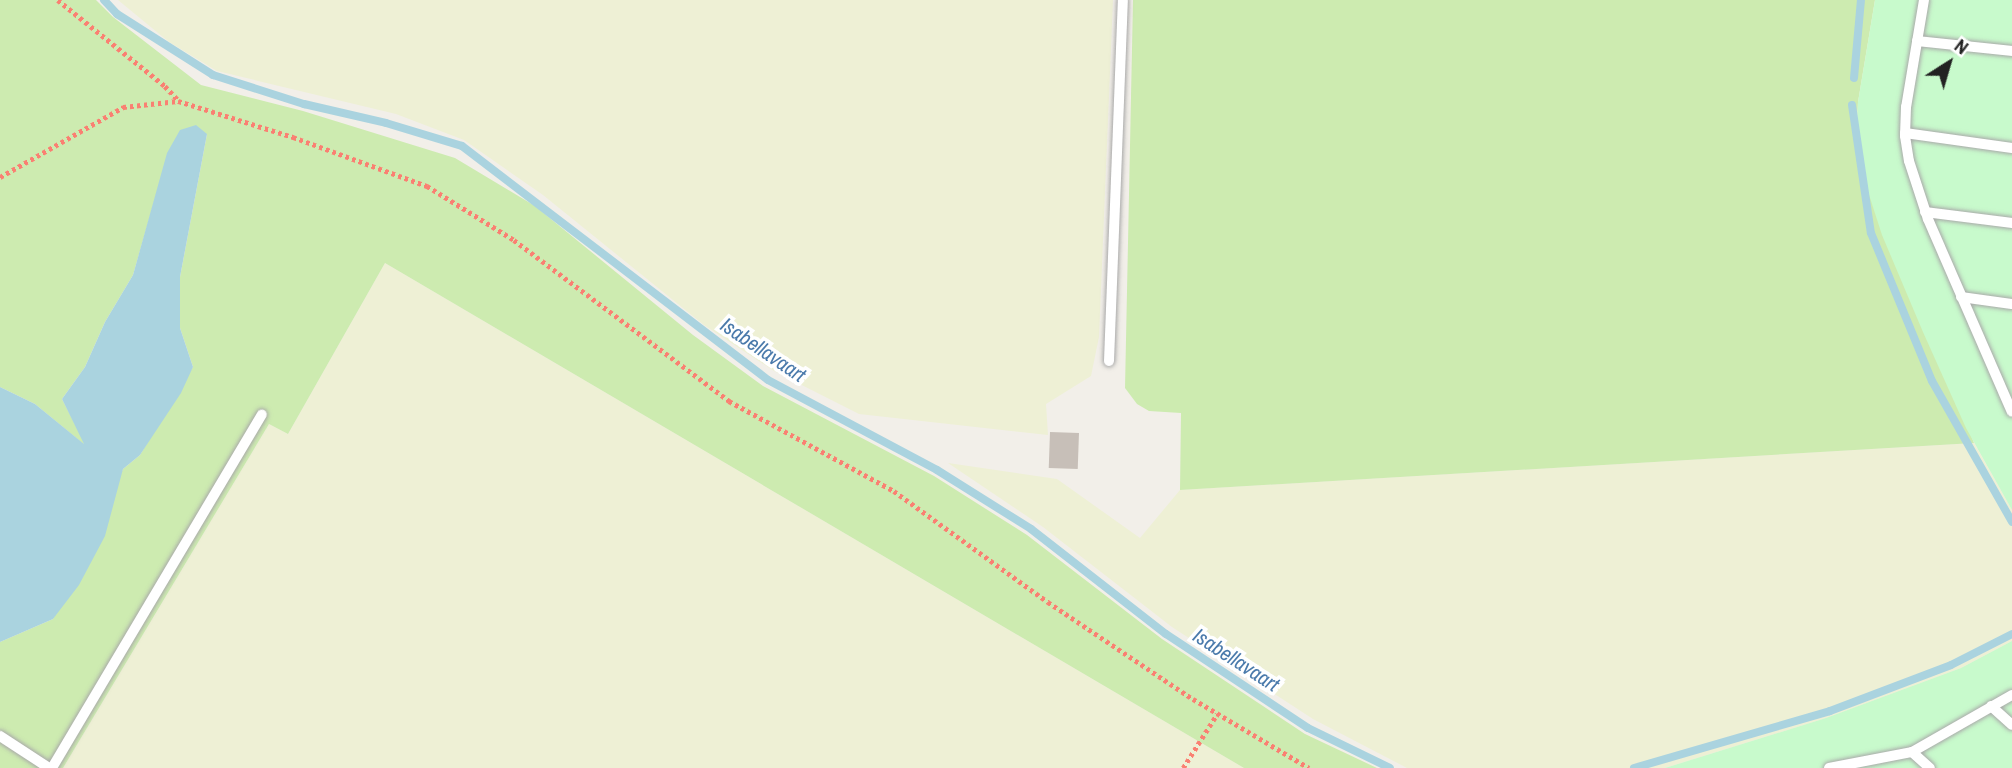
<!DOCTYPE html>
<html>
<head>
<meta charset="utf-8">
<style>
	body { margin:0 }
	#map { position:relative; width:2012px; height:768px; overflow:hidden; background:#f2efe9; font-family:"Archivo Narrow",sans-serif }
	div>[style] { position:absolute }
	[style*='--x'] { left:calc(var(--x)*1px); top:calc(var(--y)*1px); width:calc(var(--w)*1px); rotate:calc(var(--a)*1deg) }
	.farmland>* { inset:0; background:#eef0d5 }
	.grass>* { inset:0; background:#cdebb0 }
	.park>* { inset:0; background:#c8facc }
	.water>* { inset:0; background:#aad3df }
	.stream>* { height:8px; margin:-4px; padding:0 4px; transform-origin:4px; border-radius:4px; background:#aad3df }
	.building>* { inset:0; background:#c7bfb8; transform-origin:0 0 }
	.path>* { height:4.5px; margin-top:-2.25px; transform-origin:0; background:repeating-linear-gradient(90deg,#fa8072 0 3.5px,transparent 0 7px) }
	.roads { filter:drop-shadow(0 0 2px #a9a9a9) drop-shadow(0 0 2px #a9a9a9) }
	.lane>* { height:10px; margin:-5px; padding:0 5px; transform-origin:5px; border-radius:5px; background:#fff }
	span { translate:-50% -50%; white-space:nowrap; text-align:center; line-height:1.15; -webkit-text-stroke:7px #fff; paint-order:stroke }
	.water-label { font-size:21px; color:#4a7aab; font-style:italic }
	.north { position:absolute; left:1914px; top:28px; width:70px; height:70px; -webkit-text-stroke:5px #fff; paint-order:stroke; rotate:37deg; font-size:19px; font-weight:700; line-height:28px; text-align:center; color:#222 }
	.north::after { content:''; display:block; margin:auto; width:24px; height:32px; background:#222; clip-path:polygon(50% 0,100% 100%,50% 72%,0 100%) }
</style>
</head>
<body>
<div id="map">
	<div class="farmland">
		<i style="clip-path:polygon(118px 0,1113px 0,1099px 337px,1091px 376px,1046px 404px,1048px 435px,859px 414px,774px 371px,704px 325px,543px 195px,464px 140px,396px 114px,217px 71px,169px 42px)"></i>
		<i style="clip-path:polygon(385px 263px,1244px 768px,63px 768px,269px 424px,288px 434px)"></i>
		<i style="clip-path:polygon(1974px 443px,2012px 510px,2012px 641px,1961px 668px,1826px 718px,1665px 768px,1407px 768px,1313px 719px,1172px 627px,1043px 527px,948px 463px,1057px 479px,1140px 538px,1180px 490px)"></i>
	</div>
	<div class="grass">
		<i style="clip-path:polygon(0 0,96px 0,113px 17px,201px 85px,303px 111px,455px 158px,535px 206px,693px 335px,763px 386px,934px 476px,1027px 535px,1162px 639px,1305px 734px,1377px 768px,1244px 768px,385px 263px,288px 434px,269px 424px,63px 768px,0 768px,0 642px,53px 619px,123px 469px,140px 455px,193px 367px,180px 328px,180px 277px,207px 134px,168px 153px,133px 275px,105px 322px,85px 367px,62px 399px,86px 446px,35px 404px,0 387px)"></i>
		<i style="clip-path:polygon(1133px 0,1875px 0,1858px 102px,1856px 139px,1974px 443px,1180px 490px,1181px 413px,1149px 411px,1137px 404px,1125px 388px)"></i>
	</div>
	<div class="park">
		<i style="clip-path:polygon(1875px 0,2012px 0,2012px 510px,1966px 428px,1923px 332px,1882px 235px,1862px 173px,1856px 139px,1858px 102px)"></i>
		<i style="clip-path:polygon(2012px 641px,2012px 768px,1665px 768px,1826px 718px,1961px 668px)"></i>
	</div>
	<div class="water">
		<i style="clip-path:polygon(196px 125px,207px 134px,180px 277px,180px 328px,193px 367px,181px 393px,140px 455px,123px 469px,105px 536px,79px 585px,53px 619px,0 642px,0 387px,35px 404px,84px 444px,62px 399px,85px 367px,105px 322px,133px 275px,167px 153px,180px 130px)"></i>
	</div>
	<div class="stream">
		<i style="--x:104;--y:0;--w:19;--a:47"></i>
		<i style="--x:117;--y:14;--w:114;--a:32.4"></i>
		<i style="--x:213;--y:75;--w:96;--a:17.7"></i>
		<i style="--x:304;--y:104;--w:84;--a:13"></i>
		<i style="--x:386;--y:123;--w:79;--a:16.8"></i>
		<i style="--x:462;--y:146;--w:385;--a:37.4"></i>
		<i style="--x:768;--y:380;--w:191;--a:28"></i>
		<i style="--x:937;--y:470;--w:111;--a:32.1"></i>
		<i style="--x:1031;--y:529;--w:171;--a:37.9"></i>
		<i style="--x:1166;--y:634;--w:170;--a:33.5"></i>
		<i style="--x:1308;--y:728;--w:91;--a:26"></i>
		<i style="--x:1854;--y:78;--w:78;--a:-84.9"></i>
		<i style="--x:1852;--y:105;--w:129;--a:81.6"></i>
		<i style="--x:1871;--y:233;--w:160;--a:67.6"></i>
		<i style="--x:1932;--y:381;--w:162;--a:60.4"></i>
		<i style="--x:1634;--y:768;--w:204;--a:-16.2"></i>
		<i style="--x:1830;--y:711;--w:129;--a:-20.8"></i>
		<i style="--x:1951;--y:665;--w:68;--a:-26.9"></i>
	</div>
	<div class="building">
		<i style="left:1050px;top:432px;width:29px;height:36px;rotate:2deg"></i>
	</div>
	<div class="path">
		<i style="--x:58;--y:0;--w:137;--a:38.8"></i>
		<i style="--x:165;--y:86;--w:19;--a:47"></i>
		<i style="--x:0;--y:177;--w:142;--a:-29.6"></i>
		<i style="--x:123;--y:107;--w:55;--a:-6.2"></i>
		<i style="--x:178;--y:101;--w:121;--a:17.4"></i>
		<i style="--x:293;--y:137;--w:143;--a:20.1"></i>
		<i style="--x:427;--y:186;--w:102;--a:31.8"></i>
		<i style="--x:514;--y:240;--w:269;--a:36.8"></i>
		<i style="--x:729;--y:401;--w:188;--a:28.6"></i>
		<i style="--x:894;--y:491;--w:190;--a:35.8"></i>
		<i style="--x:1048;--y:602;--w:174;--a:33.8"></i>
		<i style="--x:1193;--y:699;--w:135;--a:30.7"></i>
		<i style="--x:1183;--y:768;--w:64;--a:-57.8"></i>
	</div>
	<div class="roads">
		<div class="lane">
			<i style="--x:1924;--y:0;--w:109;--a:99.5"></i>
			<i style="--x:1906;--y:107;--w:29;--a:92"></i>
			<i style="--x:1905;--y:136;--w:25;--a:81"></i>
			<i style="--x:1909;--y:161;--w:61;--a:71.9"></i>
			<i style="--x:1928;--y:219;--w:210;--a:66.5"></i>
			<i style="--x:1917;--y:41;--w:96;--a:6"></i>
			<i style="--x:1905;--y:133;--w:108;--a:8"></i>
			<i style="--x:1925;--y:212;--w:88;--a:7.2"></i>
			<i style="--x:1961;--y:297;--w:51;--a:7.8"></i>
			<i style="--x:1109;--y:361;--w:361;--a:-87.8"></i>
			<i style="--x:1991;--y:706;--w:28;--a:42"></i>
			<i style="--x:0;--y:736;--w:59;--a:33.1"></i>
			<i style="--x:1912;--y:752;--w:24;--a:42"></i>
			<i style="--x:52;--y:768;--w:411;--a:-59.3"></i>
			<i style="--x:1829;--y:768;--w:85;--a:-10.9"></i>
			<i style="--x:1912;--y:752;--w:115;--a:-29.7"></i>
		</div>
	</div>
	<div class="water-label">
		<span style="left:763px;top:350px;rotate:34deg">Isabellavaart</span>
		<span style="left:1236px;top:660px;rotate:33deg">Isabellavaart</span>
	</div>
	<div class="north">N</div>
</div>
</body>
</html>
